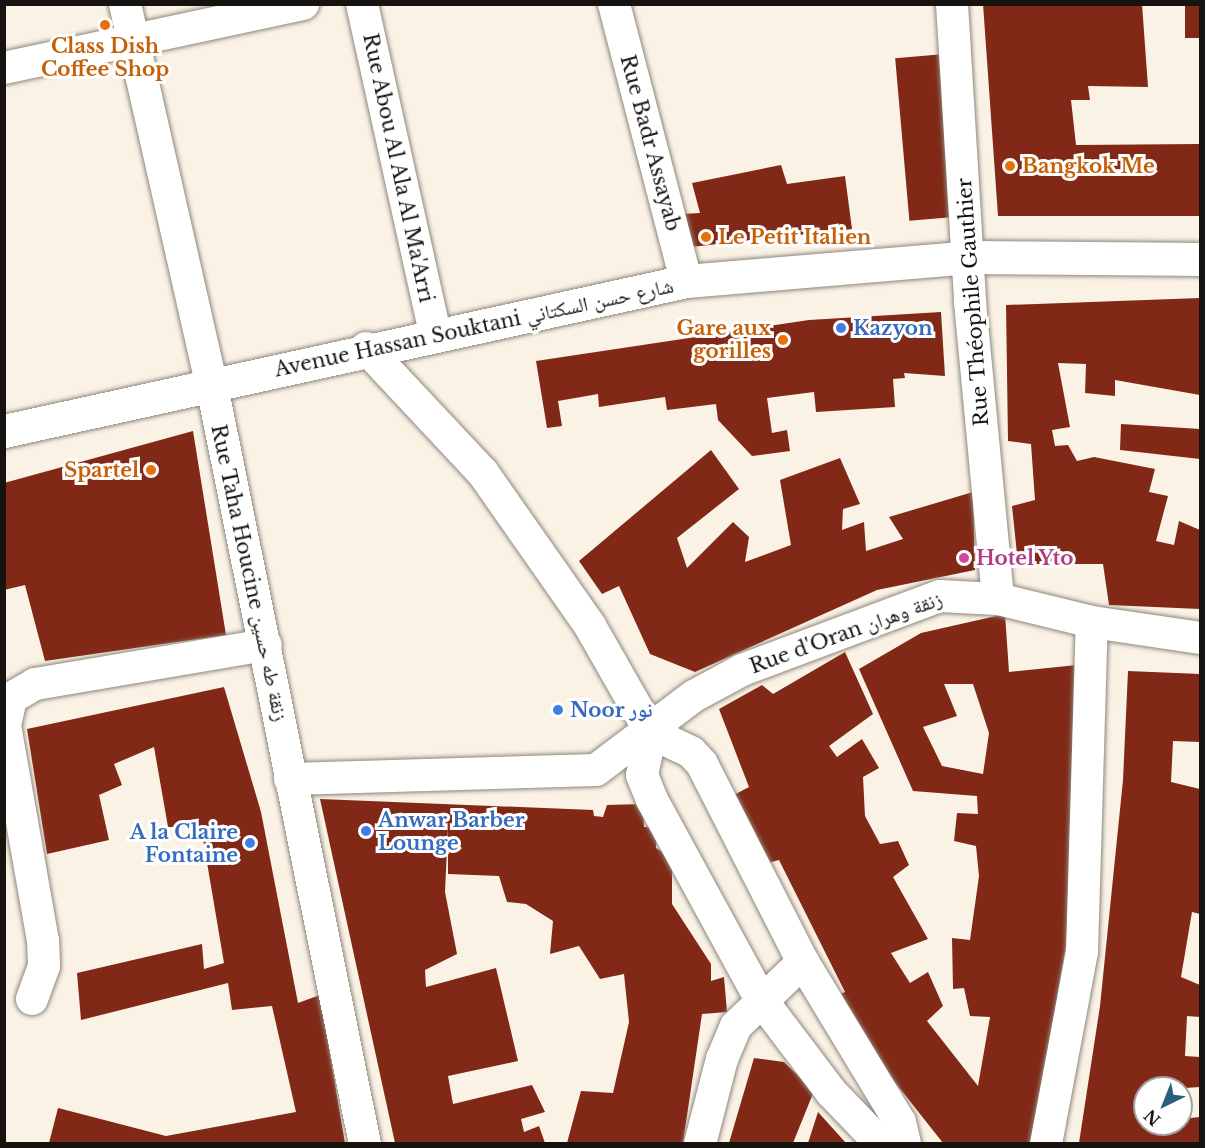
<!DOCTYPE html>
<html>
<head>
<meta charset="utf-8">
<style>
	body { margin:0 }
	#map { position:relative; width:1205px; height:1148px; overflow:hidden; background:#faf2e5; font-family:"Libre Baskerville","Noto Naskh Arabic",serif }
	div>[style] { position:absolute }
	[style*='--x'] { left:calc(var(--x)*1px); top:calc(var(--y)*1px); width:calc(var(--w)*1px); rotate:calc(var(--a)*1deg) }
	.building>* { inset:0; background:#812916; transform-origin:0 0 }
	.roads { filter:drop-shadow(0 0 2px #8e877c) drop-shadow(0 0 2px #8e877c) }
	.street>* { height:32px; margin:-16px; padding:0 16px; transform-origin:16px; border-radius:16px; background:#fff }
	.secondary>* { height:33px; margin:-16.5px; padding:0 16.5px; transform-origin:16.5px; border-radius:16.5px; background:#fff }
	.dots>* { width:16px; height:16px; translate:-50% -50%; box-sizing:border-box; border:3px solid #fff; border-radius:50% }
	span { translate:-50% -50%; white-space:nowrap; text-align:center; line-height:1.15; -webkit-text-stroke:6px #fff; paint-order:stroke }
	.food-label { font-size:20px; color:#c56008; font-weight:700 }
	.left { translate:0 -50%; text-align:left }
	.right { translate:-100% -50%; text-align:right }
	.street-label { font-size:20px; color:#171410 }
	.shop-label { font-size:20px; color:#366cbe; font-weight:700 }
	.hotel-label { font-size:20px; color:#b23c85; font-weight:700 }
	.frame { position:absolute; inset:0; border:6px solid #171410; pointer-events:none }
	.north { position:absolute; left:1133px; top:1076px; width:60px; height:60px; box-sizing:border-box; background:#fff; border:2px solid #a2a19f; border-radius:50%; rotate:223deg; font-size:16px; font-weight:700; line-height:24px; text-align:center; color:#171410 }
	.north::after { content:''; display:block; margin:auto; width:21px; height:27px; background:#2b607c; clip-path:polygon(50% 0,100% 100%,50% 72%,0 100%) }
</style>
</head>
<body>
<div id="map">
	<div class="building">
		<i style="clip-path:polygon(983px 4px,1142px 4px,1148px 87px,1088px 86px,1090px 100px,1071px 100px,1076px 145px,1200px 144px,1200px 216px,998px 216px)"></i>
		<i style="left:1185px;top:4px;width:15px;height:34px"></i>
		<i style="left:945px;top:54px;width:163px;height:50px;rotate:85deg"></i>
		<i style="clip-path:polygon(781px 165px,787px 184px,845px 176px,852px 229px,691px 247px,683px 214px,700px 213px,692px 183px)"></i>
		<i style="clip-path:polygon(1200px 298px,1200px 395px,1115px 380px,1115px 396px,1085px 393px,1086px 364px,1058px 363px,1070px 427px,1052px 430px,1055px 446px,1068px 445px,1077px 461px,1094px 457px,1155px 469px,1149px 492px,1168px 496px,1156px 541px,1174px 545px,1179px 521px,1200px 530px,1200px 609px,1109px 605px,1103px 564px,1018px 564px,1012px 506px,1035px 500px,1031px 444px,1008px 441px,1006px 305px)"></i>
		<i style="clip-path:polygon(941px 312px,945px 376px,904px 373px,905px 378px,893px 379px,895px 407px,816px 412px,814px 392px,767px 398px,772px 433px,787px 430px,790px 451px,752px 456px,718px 420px,716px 404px,667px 410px,665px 397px,599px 407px,598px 394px,558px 401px,562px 426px,547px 428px,536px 361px,809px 320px)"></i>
		<i style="clip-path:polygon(1121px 424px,1200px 429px,1200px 459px,1120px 450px)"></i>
		<i style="clip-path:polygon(193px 431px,226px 635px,45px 661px,25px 585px,4px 590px,4px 483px)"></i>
		<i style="clip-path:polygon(711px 450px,739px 489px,677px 538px,687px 568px,733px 522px,749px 537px,745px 562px,791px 545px,780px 480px,840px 458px,860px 504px,843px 509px,842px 530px,864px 522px,866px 551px,903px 539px,889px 517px,973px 492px,975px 570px,877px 590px,695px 672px,650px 654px,619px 586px,602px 594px,579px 561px)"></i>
		<i style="clip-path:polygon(evenodd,1005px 614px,1009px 672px,1077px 665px,1071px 916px,1032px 1143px,943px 1143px,829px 999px,845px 992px,779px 860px,764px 864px,732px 796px,749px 787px,719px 709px,762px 685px,773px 694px,845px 652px,873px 714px,829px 746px,837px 757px,862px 739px,879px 768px,863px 777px,865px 816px,880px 844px,898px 841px,909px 865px,893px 877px,928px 939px,891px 953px,910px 983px,928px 972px,943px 1006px,927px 1021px,978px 1086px,990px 1017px,970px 1016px,964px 988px,953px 989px,952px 938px,970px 940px,979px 876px,976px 846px,954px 841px,957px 813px,978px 814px,977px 796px,913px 791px,859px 669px,921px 633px,1005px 614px,944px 684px,973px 684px,989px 733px,983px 774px,942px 766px,923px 727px,957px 716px,944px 684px)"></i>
		<i style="clip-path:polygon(1128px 671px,1200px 674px,1200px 742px,1173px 741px,1171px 782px,1200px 789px,1200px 914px,1192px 912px,1181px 977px,1200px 985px,1200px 1017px,1187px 1016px,1185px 1056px,1200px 1057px,1200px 1087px,1185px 1088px,1182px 1099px,1181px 1088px,1145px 1088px,1145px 1124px,1181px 1124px,1181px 1119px,1200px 1117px,1200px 1143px,1079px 1143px,1100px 1006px,1123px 780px)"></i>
		<i style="clip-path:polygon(224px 687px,261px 812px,298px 1003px,320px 995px,345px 1143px,49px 1143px,58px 1108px,166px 1136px,296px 1112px,272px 1006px,232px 1010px,228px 983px,81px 1020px,77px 973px,202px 944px,204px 969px,224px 963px,201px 827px,168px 827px,154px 747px,114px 764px,122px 785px,99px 795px,109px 840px,47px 854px,27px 729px)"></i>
		<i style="clip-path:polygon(320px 799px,593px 810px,594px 816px,603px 817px,607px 805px,643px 804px,644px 827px,657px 827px,656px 848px,672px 858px,672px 904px,711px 964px,711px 981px,724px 977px,727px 1012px,702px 1014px,683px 1143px,567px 1143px,581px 1091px,613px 1093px,629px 1022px,624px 974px,600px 979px,579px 946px,550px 954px,553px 921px,526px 904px,507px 902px,499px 876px,448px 874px,448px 827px,445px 892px,457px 954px,425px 970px,426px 987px,496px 968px,518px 1061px,448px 1076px,453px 1104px,532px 1085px,545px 1112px,521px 1119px,524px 1132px,539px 1126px,545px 1143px,395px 1143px)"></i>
		<i style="clip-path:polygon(754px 1058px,784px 1062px,814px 1091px,793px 1143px,729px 1143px)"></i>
		<i style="clip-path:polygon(818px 1112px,846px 1143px,808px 1143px)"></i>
	</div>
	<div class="roads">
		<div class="street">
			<i style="--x:125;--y:4;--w:392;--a:77.2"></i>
			<i style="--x:212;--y:386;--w:773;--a:78.59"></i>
			<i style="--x:362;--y:4;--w:336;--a:77.5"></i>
			<i style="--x:614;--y:4;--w:286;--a:75.4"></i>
			<i style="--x:952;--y:4;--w:299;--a:86.5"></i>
			<i style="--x:970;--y:302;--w:298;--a:84.6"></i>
			<i style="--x:4;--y:68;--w:306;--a:-12.1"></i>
			<i style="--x:366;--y:348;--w:171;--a:46.9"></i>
			<i style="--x:483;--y:473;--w:187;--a:55"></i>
			<i style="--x:590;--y:626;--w:123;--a:60.3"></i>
			<i style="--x:651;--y:733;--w:44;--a:25.4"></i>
			<i style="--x:691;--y:752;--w:16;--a:47"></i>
			<i style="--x:702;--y:764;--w:222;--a:63"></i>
			<i style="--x:803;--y:962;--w:187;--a:58.8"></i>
			<i style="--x:900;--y:1122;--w:23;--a:77"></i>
			<i style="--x:651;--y:733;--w:43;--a:102.1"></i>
			<i style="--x:642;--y:775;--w:27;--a:68"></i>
			<i style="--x:652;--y:800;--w:226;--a:61.4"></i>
			<i style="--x:760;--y:998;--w:118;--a:52.9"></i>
			<i style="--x:831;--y:1092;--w:72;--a:46.1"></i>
			<i style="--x:290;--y:779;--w:306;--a:-1.7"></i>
			<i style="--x:596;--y:770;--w:123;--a:-37.1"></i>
			<i style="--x:694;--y:696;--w:55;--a:-28.4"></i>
			<i style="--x:742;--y:670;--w:211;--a:-20.5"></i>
			<i style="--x:940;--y:596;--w:58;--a:3"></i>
			<i style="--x:998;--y:599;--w:97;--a:13.7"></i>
			<i style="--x:1092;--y:622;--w:109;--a:8.4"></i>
			<i style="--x:32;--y:999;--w:35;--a:-70"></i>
			<i style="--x:44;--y:966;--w:25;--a:-92"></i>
			<i style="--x:43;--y:941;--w:219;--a:-100"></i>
			<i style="--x:5;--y:725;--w:28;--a:-77"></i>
			<i style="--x:11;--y:698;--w:28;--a:-30"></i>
			<i style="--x:35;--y:684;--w:234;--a:-9.6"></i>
			<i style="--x:700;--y:1144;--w:88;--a:-75.5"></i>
			<i style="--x:722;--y:1059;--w:36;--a:-67"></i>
			<i style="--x:736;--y:1026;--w:93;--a:-43.7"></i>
			<i style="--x:1046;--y:1144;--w:195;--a:-79.4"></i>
			<i style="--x:1082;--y:952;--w:330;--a:-88.3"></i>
		</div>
		<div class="secondary">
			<i style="--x:4;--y:431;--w:698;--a:-12.4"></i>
			<i style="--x:686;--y:281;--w:285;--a:-4.8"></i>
			<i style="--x:970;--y:257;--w:230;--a:0.5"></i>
		</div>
	</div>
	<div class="dots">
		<i style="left:105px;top:25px;background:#e8710a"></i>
		<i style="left:1010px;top:166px;background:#e8710a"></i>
		<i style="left:706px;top:237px;background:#e8710a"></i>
		<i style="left:841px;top:328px;background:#3f7fe0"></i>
		<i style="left:783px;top:340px;background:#e8710a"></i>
		<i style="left:151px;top:470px;background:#e8710a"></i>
		<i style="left:964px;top:558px;background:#d1479c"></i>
		<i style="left:558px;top:710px;background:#3f7fe0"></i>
		<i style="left:366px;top:831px;background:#3f7fe0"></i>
		<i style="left:250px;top:843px;background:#3f7fe0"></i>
	</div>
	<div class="food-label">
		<span style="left:105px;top:58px">Class Dish<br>Coffee Shop</span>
		<span class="left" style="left:1022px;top:166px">Bangkok Me</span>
		<span class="left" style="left:718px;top:237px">Le Petit Italien</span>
		<span class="right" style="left:771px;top:340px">Gare aux<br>gorilles</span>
		<span class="right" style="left:139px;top:470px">Spartel</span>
	</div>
	<div class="street-label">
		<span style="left:650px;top:143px;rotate:75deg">Rue Badr Assayab</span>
		<span style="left:398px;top:168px;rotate:78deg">Rue Abou Al Ala Al Ma'Arri</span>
		<span style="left:973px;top:302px;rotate:-94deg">Rue Théophile Gauthier</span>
		<span style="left:474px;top:328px;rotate:-12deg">Avenue Hassan Souktani شارع حسن السكتاني</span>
		<span style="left:249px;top:573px;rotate:78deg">Rue Taha Houcine زنقة طه حسين</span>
		<span style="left:846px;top:633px;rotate:-20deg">Rue d'Oran زنقة وهران</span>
	</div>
	<div class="shop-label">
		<span class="left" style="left:853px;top:328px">Kazyon</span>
		<span class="left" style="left:570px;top:710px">Noor نور</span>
		<span class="left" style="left:378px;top:832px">Anwar Barber<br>Lounge</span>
		<span class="right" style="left:238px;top:844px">A la Claire<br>Fontaine</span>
	</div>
	<div class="hotel-label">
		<span class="left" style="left:976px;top:558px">Hotel Yto</span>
	</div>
	<div class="frame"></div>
	<div class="north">N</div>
</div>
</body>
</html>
